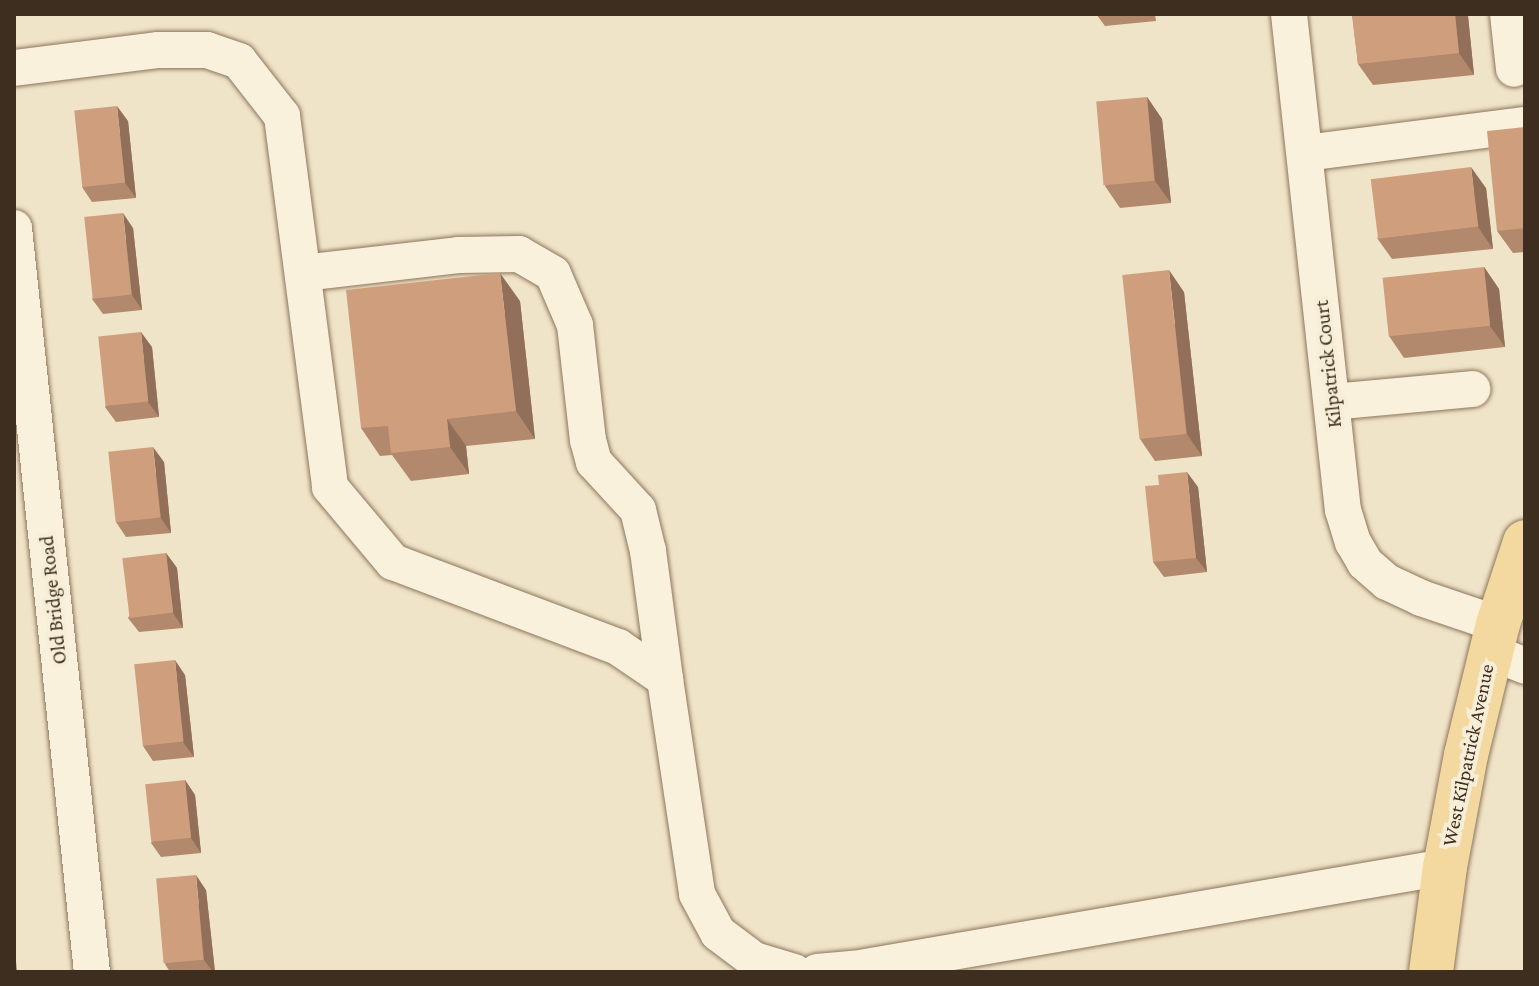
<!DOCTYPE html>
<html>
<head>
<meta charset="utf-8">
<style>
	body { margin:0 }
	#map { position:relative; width:1539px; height:986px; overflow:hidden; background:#f0e4c8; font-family:"Crimson Pro",serif }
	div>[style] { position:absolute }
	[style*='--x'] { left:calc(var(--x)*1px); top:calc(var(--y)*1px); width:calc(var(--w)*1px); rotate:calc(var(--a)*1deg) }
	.roads { filter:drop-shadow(0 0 2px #8d765c) drop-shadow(0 0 2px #8d765c) }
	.minor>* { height:36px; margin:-18px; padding:0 18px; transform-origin:18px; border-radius:18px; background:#faf1dc }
	.major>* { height:44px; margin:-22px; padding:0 22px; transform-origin:22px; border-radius:22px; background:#f3d9a0 }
	.wall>* { inset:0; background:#b2896c }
	.shaded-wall>* { inset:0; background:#916f58 }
	.building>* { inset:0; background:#cf9f7d; transform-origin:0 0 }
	span { translate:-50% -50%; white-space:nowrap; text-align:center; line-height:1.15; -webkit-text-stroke:8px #f7eed8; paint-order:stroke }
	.street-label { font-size:20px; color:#3d2e20 }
	.frame { position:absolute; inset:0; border:16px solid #3d2e20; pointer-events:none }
</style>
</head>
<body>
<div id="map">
	<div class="roads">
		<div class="minor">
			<i style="--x:1289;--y:14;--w:499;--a:83.8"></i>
			<i style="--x:1343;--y:510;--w:34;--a:73"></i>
			<i style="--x:1353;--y:542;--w:24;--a:60"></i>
			<i style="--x:1365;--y:563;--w:29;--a:41"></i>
			<i style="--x:1387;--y:582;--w:38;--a:25"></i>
			<i style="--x:1421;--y:598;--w:81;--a:18.7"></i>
			<i style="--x:1508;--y:14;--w:55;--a:83.8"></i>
			<i style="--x:14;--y:68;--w:146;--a:-7.1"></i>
			<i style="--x:159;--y:50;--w:48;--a:0"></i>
			<i style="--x:207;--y:50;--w:34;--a:19"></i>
			<i style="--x:239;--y:61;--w:70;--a:52"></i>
			<i style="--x:282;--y:116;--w:374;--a:82.6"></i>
			<i style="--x:330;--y:487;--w:98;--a:50"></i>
			<i style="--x:393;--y:562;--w:241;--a:20.7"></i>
			<i style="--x:618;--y:647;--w:57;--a:34.2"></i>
			<i style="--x:665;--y:679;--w:217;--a:81.5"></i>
			<i style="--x:697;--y:894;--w:44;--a:61.7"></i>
			<i style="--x:718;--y:933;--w:45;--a:36.9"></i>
			<i style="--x:754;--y:960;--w:42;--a:16.7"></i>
			<i style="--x:1305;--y:153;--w:222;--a:-7.3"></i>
			<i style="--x:14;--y:228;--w:748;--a:84.02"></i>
			<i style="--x:303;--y:273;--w:156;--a:-6.6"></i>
			<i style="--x:458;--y:255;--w:61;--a:-0.9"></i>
			<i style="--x:519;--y:254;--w:39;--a:30"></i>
			<i style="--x:553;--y:274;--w:56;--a:66.7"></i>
			<i style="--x:575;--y:325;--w:116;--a:83.6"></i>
			<i style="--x:588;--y:440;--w:23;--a:75"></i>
			<i style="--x:594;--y:462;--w:65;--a:47.5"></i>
			<i style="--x:638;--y:510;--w:42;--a:76.3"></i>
			<i style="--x:648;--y:551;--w:129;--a:82.4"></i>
			<i style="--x:1332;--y:402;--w:141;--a:-5.3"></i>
			<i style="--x:1491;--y:652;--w:37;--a:22"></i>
			<i style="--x:817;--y:972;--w:37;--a:-5"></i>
			<i style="--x:854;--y:969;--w:600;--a:-9.79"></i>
		</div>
		<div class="major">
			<i style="--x:1431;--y:972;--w:106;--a:-82.4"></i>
			<i style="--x:1445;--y:867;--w:114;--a:-79.4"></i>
			<i style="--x:1466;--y:755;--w:135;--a:-76.3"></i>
			<i style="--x:1498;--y:624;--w:86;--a:-71.8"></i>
		</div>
	</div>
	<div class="wall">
		<i style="clip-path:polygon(1096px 14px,1155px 14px,1156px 21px,1105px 26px)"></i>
		<i style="clip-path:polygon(1352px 14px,1467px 14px,1468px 16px,1474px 75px,1373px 85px,1358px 64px)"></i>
		<i style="clip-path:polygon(1147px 97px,1162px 119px,1171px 203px,1120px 208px,1105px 186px)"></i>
		<i style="clip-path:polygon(128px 121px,136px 198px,92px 202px,82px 187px)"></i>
		<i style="clip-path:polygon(1525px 127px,1525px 252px,1513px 253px,1497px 231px)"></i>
		<i style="clip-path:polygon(1486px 188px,1493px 249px,1392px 259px,1377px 238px)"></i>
		<i style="clip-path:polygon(133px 228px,142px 310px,103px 314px,92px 299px)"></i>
		<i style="clip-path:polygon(1484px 267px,1499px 289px,1505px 347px,1404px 358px,1389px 336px)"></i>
		<i style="clip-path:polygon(1184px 292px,1202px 456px,1155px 461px,1140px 439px)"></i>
		<i style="clip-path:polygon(520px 301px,535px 439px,466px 446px,469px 474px,411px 481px,392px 455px,380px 456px,361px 428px)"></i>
		<i style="clip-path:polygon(152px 347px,159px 417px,116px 422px,105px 407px)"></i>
		<i style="clip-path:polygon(164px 462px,171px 533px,126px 537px,116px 522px)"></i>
		<i style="clip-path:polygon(1198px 487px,1207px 572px,1164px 577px,1153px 562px)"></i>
		<i style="clip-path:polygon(166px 553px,177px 568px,183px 628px,139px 632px,128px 618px)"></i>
		<i style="clip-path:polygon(185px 675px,194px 757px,153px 761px,143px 746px)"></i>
		<i style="clip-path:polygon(185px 780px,195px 795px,201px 853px,161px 857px,151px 843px)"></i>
		<i style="clip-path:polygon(206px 890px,215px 972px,170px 972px,165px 964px)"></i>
	</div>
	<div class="shaded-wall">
		<i style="clip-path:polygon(1455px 14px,1467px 14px,1468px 16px,1474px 75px,1459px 53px)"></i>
		<i style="clip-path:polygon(1147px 97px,1162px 119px,1171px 203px,1155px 181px)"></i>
		<i style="clip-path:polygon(117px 106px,128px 121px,136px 198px,125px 183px)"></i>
		<i style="clip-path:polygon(1471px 167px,1486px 188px,1493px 249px,1478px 227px)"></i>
		<i style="clip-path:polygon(123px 213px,133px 228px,142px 310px,132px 295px)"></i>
		<i style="clip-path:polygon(1484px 267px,1499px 289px,1505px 347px,1490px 326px)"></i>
		<i style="clip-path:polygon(1169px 270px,1184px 292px,1202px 456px,1187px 434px)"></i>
		<i style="clip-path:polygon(500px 273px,520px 301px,535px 439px,516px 411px)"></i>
		<i style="clip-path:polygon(141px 332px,152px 347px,159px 417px,148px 402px)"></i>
		<i style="clip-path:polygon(447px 419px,466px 446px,469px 474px,450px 447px)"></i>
		<i style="clip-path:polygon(153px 447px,164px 462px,171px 533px,161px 518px)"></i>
		<i style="clip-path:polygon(1187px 472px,1198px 487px,1207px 572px,1196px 558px)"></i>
		<i style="clip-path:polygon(166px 553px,177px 568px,183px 628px,173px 613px)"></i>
		<i style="clip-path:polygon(175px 660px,185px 675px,194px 757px,183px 742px)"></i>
		<i style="clip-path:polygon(185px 780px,195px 795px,201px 853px,191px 838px)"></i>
		<i style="clip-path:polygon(196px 875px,206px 890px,215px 972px,213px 972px,204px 960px)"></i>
		<i style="clip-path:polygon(14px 939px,17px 972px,14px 972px)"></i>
	</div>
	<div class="building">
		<i style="clip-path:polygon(1352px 14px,1455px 14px,1459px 53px,1358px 64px)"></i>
		<i style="left:1147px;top:97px;width:84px;height:51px;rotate:85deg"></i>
		<i style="left:117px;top:106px;width:77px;height:43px;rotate:84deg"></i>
		<i style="clip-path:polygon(1525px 127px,1525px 228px,1497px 231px,1487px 131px)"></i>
		<i style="left:1471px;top:167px;width:60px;height:101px;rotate:83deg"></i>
		<i style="left:123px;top:213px;width:82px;height:39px;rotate:84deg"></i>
		<i style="left:1484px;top:267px;width:59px;height:102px;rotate:84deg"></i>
		<i style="left:1169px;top:270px;width:165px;height:47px;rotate:84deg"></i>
		<i style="clip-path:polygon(500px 273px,516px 411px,447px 419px,450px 447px,391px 453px,388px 426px,361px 428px,346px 290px)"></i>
		<i style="left:141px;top:332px;width:70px;height:43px;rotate:84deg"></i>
		<i style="left:153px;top:447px;width:71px;height:45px;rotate:84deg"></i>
		<i style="clip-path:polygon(1187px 472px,1196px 558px,1153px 562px,1145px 486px,1159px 485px,1158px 475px)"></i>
		<i style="left:166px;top:553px;width:60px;height:44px;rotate:83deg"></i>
		<i style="left:175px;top:660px;width:82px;height:41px;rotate:84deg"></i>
		<i style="left:185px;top:780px;width:58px;height:40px;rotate:84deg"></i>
		<i style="left:196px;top:875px;width:85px;height:40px;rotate:85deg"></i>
	</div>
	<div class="street-label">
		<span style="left:1328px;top:364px;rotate:-96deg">Kilpatrick Court</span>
		<span style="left:53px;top:600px;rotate:-96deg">Old Bridge Road</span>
		<span style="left:1468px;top:755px;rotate:-78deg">West Kilpatrick Avenue</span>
	</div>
	<div class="frame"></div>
</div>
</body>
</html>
